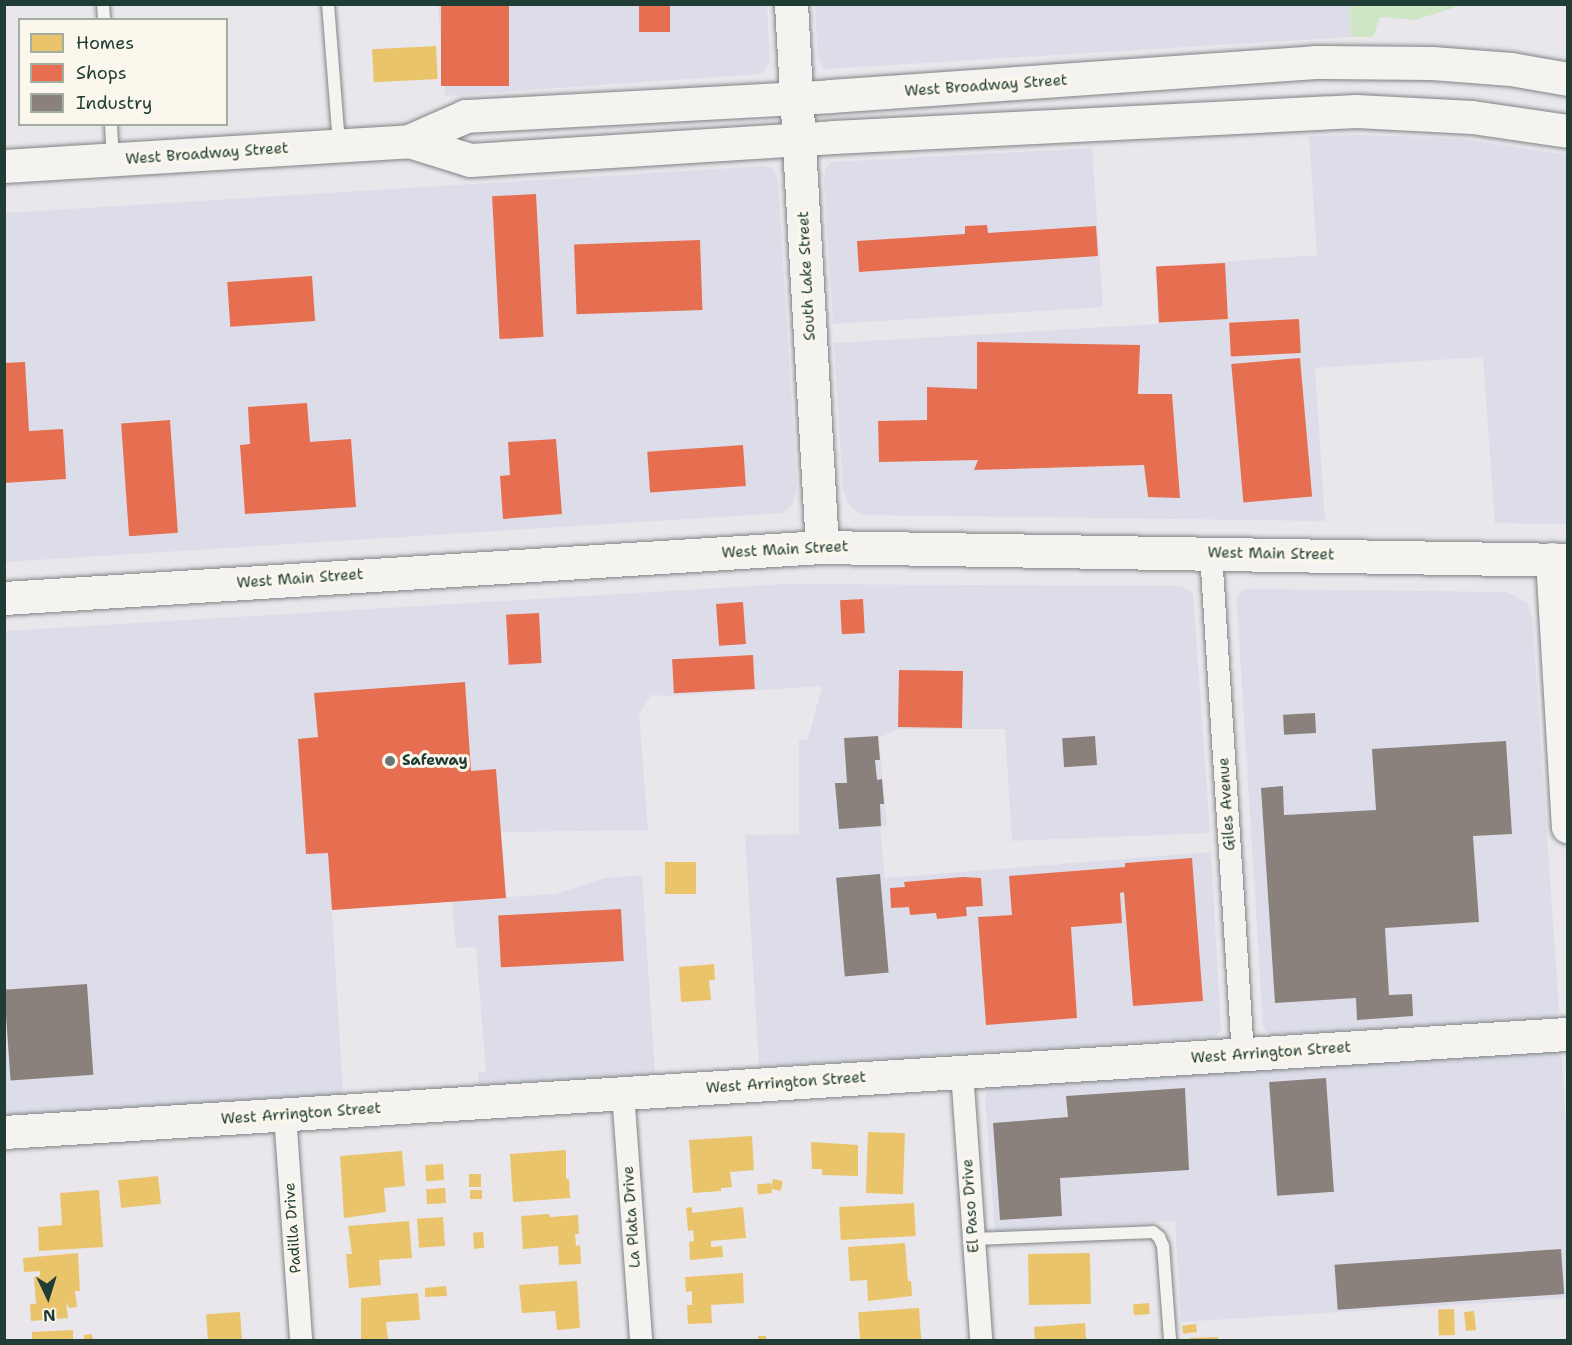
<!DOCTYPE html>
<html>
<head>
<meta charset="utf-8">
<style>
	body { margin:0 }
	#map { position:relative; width:1572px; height:1345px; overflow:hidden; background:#e9e7ec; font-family:"Shantell Sans",sans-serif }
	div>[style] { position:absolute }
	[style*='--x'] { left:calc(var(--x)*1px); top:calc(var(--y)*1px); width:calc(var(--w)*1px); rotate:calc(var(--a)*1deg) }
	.built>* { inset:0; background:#dddde9 }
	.green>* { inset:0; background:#cee6c4 }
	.homes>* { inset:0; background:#e9c46a; transform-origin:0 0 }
	.shops>* { inset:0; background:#e76f51; transform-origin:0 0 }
	.industry>* { inset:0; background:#8a817c; transform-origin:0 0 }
	.roads { filter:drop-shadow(0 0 2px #7f8485) drop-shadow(0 0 2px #7f8485) }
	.lane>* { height:12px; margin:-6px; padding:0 6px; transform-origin:6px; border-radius:6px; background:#f4f3f0 }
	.street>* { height:22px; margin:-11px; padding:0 11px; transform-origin:11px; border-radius:11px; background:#f4f3f0 }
	.secondary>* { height:33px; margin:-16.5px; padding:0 16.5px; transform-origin:16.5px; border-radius:16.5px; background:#f4f3f0 }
	.primary>* { height:33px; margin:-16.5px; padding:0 16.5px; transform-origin:16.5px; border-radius:16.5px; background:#f4f3f0 }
	.dots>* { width:16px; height:16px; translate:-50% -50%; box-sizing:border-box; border:3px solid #fbf7ec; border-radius:50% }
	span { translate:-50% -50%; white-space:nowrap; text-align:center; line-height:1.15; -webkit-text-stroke:6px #fbf7ec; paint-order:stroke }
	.street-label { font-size:15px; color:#1f3d34 }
	.poi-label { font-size:15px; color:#1f3d34; font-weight:700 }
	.left { translate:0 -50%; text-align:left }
	.frame { position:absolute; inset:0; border:6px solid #1f3d34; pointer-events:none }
	.legend { position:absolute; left:18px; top:18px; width:210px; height:108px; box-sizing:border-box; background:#fbf7ec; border:2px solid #a3ada2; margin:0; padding:8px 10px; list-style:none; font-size:18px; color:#1f3d34 }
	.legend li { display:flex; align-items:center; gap:12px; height:30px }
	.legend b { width:30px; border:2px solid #a3ada2 }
	.north { position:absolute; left:18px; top:1267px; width:60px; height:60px; -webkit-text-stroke:4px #fbf7ec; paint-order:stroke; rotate:176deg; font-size:16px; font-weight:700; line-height:24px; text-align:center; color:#1f3d34 }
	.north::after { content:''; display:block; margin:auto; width:21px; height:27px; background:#1f3d34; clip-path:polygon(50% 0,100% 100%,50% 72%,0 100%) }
</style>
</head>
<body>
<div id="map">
	<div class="built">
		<i style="clip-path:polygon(438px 5px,767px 5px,770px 62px,761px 74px,445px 96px)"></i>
		<i style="clip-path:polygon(815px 5px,1350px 5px,1351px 37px,827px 69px,821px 66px,818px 57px)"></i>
		<i style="clip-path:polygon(1361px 135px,1462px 139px,1567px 155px,1567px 524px,1495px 523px,1483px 357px,1315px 368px,1325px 521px,865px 515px,859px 513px,849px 505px,843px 489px,834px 343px,1158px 324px,1155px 267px,1317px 255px,1309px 136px)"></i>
		<i style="clip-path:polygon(1092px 148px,1103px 307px,833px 324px,824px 179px,826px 168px,832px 162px)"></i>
		<i style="clip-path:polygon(765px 166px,774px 170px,778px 181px,797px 490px,792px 505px,782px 513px,5px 562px,5px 213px)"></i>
		<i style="clip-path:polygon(784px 584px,1182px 586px,1193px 593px,1210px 833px,1012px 841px,1005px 729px,899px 729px,879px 738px,887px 826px,880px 827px,885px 878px,1211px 852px,1221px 1030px,1217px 1037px,759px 1067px,745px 835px,799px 834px,799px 740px,808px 739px,822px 686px,668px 696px,651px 695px,639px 714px,648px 830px,501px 832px,506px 897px,555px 894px,605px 878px,642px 875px,655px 1074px,479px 1085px,478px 1073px,486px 1072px,476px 947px,456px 948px,452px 901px,332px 910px,343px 1094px,5px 1115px,5px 631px)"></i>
		<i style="clip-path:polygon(1244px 589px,1507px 592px,1527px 603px,1532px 616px,1559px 1010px,1556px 1017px,1273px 1035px,1266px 1032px,1263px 1025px,1237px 605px,1237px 598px)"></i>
		<i style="clip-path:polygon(1557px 1051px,1562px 1059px,1567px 1142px,1567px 1298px,1181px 1322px,1175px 1221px,995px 1232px,985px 1096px,987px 1090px,994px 1086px)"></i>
	</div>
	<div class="green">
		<i style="clip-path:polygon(1350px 5px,1350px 4px,1457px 5px,1453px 8px,1415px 20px,1380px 17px,1373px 37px,1351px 37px)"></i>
	</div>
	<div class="homes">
		<i style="left:436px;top:46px;width:33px;height:64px;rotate:87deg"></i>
		<i style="left:665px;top:862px;width:31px;height:32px"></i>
		<i style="clip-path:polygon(714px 964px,715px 980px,709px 980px,711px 1000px,681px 1002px,679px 967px)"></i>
		<i style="left:868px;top:1132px;width:37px;height:61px;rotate:2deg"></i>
		<i style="clip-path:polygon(752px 1136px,754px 1170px,730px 1172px,732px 1187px,721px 1188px,721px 1191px,693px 1193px,689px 1140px)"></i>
		<i style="clip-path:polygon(811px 1142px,858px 1145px,858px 1176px,822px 1175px,822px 1169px,812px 1169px)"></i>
		<i style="clip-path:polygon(566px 1150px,566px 1179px,569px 1179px,570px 1198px,513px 1202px,510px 1154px)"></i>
		<i style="clip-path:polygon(402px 1151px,405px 1186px,384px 1188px,386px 1212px,344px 1218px,340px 1156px)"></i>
		<i style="left:443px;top:1164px;width:16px;height:18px;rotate:86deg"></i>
		<i style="left:469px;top:1174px;width:12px;height:13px"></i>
		<i style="left:158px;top:1176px;width:28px;height:40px;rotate:84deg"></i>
		<i style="left:773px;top:1179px;width:10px;height:10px;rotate:11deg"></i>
		<i style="left:771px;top:1183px;width:10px;height:14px;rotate:84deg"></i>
		<i style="left:445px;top:1188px;width:15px;height:19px;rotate:86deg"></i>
		<i style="clip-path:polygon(99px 1190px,103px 1247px,39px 1251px,38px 1227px,62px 1225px,60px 1193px)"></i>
		<i style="left:482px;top:1190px;width:9px;height:12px;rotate:90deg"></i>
		<i style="left:914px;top:1203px;width:33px;height:75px;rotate:87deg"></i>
		<i style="clip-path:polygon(692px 1207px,692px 1213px,743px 1207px,746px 1238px,711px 1241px,711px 1247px,722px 1246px,723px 1257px,690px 1260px,689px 1242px,694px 1241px,693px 1230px,688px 1231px,686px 1208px)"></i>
		<i style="clip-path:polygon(549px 1214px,550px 1217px,578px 1215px,579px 1234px,575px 1234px,576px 1246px,580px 1245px,581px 1264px,559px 1265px,558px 1246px,523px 1249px,521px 1216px)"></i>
		<i style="left:443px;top:1217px;width:29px;height:26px;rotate:86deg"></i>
		<i style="clip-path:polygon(409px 1221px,412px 1258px,379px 1260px,381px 1285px,349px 1288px,346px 1254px,352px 1254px,348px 1226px)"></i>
		<i style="left:483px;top:1232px;width:16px;height:10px;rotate:86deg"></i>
		<i style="clip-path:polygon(905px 1243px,908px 1281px,911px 1281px,912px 1296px,868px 1301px,867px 1280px,850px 1281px,848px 1247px)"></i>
		<i style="clip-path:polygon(78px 1253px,80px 1291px,75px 1291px,77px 1307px,69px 1308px,66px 1302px,68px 1318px,31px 1321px,30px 1304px,36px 1304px,34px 1277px,40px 1276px,40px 1271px,24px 1272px,23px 1258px)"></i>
		<i style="left:1090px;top:1253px;width:51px;height:62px;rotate:89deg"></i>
		<i style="clip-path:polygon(743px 1273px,744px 1303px,711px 1305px,712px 1323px,688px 1324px,687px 1305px,692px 1305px,692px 1291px,686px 1292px,685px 1277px)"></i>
		<i style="clip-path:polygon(577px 1281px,580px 1328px,557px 1330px,555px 1311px,522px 1313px,519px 1285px)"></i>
		<i style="clip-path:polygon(446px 1286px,447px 1296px,425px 1297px,425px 1288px)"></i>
		<i style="clip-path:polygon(418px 1293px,420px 1320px,386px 1322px,388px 1340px,361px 1340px,361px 1298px)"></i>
		<i style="left:1149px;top:1303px;width:11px;height:16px;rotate:85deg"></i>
		<i style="left:919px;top:1308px;width:32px;height:61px;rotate:86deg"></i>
		<i style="left:1454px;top:1309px;width:26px;height:16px;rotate:88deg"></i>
		<i style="left:1474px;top:1311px;width:19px;height:10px;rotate:84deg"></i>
		<i style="left:240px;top:1312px;width:28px;height:34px;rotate:86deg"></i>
		<i style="clip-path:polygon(1085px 1323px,1086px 1340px,1035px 1340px,1034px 1327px)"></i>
		<i style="left:1196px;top:1324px;width:8px;height:14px;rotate:83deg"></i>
		<i style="clip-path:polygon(73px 1330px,73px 1340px,32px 1340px,32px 1332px)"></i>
		<i style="clip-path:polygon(92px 1334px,93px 1340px,84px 1340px,84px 1335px)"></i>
		<i style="left:758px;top:1336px;width:8px;height:4px"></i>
		<i style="clip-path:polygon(1218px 1337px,1218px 1340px,1190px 1340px,1190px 1338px)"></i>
	</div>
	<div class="shops">
		<i style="left:441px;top:4px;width:68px;height:82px"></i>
		<i style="left:639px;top:4px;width:31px;height:28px"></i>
		<i style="left:536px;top:194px;width:143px;height:44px;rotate:87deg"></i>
		<i style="clip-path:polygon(987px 225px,988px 233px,1096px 226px,1098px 256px,859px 272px,857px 241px,965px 234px,965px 226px)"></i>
		<i style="left:700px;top:240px;width:70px;height:126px;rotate:88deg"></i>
		<i style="left:1225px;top:263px;width:56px;height:69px;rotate:87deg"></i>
		<i style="left:312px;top:276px;width:45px;height:85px;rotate:86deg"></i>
		<i style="left:1299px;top:319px;width:34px;height:70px;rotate:87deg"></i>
		<i style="clip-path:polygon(977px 342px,1140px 345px,1138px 394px,1172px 394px,1180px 498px,1148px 497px,1144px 465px,974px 470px,978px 460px,879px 462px,878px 421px,927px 420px,927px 387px,977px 389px)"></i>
		<i style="left:1300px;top:358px;width:139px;height:69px;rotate:85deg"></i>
		<i style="clip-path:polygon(25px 362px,29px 431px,63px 429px,66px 479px,4px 483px,4px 363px)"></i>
		<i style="clip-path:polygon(307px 403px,310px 442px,351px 439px,356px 507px,245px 514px,240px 445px,250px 444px,248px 407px)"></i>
		<i style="left:170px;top:420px;width:113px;height:49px;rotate:86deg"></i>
		<i style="clip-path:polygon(556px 439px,562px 514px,503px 519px,500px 476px,510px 475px,508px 442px)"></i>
		<i style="left:743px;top:445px;width:41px;height:96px;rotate:86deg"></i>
		<i style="left:863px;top:599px;width:34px;height:23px;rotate:87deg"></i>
		<i style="left:743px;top:602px;width:42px;height:27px;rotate:86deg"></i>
		<i style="left:539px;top:613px;width:50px;height:33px;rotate:87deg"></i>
		<i style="left:753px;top:655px;width:34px;height:81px;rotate:87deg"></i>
		<i style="left:899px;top:670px;width:64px;height:57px;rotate:1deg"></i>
		<i style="clip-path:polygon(465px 682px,471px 771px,496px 769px,506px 898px,332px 910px,328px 853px,306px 854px,298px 739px,318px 737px,314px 693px)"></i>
		<i style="clip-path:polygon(1192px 858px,1203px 1001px,1133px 1006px,1124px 892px,1120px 893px,1122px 923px,1071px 927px,1077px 1018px,986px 1025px,978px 917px,1012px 915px,1009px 876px,1125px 867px,1125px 863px)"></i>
		<i style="clip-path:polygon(963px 877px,981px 878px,983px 906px,966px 907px,967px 916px,937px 919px,936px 913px,910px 915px,909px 907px,891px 908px,890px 888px,905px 887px,904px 882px)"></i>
		<i style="left:621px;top:909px;width:52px;height:123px;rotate:87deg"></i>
	</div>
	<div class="industry">
		<i style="left:1315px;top:713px;width:20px;height:32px;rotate:87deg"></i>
		<i style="clip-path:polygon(878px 736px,880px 760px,875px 760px,877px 780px,882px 779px,884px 804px,880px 804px,881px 826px,839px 829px,835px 783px,847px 783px,844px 738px)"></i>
		<i style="left:1095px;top:736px;width:29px;height:33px;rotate:86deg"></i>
		<i style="clip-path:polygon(1506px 741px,1512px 834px,1473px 836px,1479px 922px,1385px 928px,1389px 995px,1412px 994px,1413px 1016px,1357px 1020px,1356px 998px,1275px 1003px,1261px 788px,1283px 786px,1284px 815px,1376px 810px,1372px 749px)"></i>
		<i style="left:880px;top:874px;width:99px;height:44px;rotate:85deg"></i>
		<i style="left:87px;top:984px;width:91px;height:83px;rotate:86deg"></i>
		<i style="left:1326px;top:1078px;width:114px;height:57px;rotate:86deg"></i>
		<i style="clip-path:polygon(1185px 1088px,1189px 1170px,1060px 1178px,1062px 1216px,1000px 1220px,993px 1123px,1068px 1117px,1066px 1096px)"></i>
		<i style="left:1561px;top:1249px;width:45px;height:227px;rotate:86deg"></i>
	</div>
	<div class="roads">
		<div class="lane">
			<i style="--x:103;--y:4;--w:16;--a:86"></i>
			<i style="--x:328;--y:4;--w:140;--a:85.5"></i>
			<i style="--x:111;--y:124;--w:35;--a:87"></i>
			<i style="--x:974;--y:1239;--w:179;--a:-2.2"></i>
			<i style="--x:1153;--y:1232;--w:8;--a:40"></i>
			<i style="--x:1159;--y:1237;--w:10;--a:66"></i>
			<i style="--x:1163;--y:1246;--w:94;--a:85.7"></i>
		</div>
		<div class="street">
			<i style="--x:1211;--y:553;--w:503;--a:86.35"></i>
			<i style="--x:962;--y:1072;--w:269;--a:85.9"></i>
			<i style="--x:623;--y:1093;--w:248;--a:85.8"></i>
			<i style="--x:285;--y:1115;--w:226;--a:85.9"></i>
		</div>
		<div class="secondary">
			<i style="--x:791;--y:4;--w:544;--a:86.73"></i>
			<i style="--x:1552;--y:559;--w:268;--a:86.6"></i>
			<i style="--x:4;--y:598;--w:820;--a:-3.57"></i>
			<i style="--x:822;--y:547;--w:746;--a:1"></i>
			<i style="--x:4;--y:1132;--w:1567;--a:-3.59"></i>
		</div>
		<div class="primary">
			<i style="--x:409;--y:141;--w:64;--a:17.3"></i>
			<i style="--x:470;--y:160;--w:364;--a:-3.6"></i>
			<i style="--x:833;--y:137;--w:524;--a:-2.85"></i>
			<i style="--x:1356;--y:111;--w:116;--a:3"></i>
			<i style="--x:1472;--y:117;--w:97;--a:8.3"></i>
			<i style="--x:4;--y:166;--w:406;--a:-3.5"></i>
			<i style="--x:409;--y:141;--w:62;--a:-23.7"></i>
			<i style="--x:466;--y:116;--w:365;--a:-3.1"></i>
			<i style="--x:830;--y:96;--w:486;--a:-4"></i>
			<i style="--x:1315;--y:62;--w:117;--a:0.5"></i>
			<i style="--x:1432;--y:63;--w:79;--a:4.3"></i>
			<i style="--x:1511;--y:69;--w:58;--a:10"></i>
		</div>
	</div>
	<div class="dots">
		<i style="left:390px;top:761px;background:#667874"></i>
	</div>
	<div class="street-label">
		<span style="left:986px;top:86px;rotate:-4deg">West Broadway Street</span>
		<span style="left:207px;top:154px;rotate:-4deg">West Broadway Street</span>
		<span style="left:807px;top:276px;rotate:-93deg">South Lake Street</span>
		<span style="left:785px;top:550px;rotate:-3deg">West Main Street</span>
		<span style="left:1271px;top:554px;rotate:1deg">West Main Street</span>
		<span style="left:300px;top:579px;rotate:-4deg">West Main Street</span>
		<span style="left:1227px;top:804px;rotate:-94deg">Giles Avenue</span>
		<span style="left:1271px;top:1053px;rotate:-4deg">West Arrington Street</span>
		<span style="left:786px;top:1083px;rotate:-4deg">West Arrington Street</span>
		<span style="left:301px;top:1114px;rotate:-4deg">West Arrington Street</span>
		<span style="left:971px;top:1206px;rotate:-94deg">El Paso Drive</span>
		<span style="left:632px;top:1217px;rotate:-94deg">La Plata Drive</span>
		<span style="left:293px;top:1228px;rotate:-94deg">Padilla Drive</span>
	</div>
	<div class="poi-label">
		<span class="left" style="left:402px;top:761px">Safeway</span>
	</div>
	<div class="frame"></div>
	<ul class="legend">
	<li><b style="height:16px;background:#e9c46a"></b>Homes</li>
	<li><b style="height:16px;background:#e76f51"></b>Shops</li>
	<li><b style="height:16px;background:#8a817c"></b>Industry</li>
	</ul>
	<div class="north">N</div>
</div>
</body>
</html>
